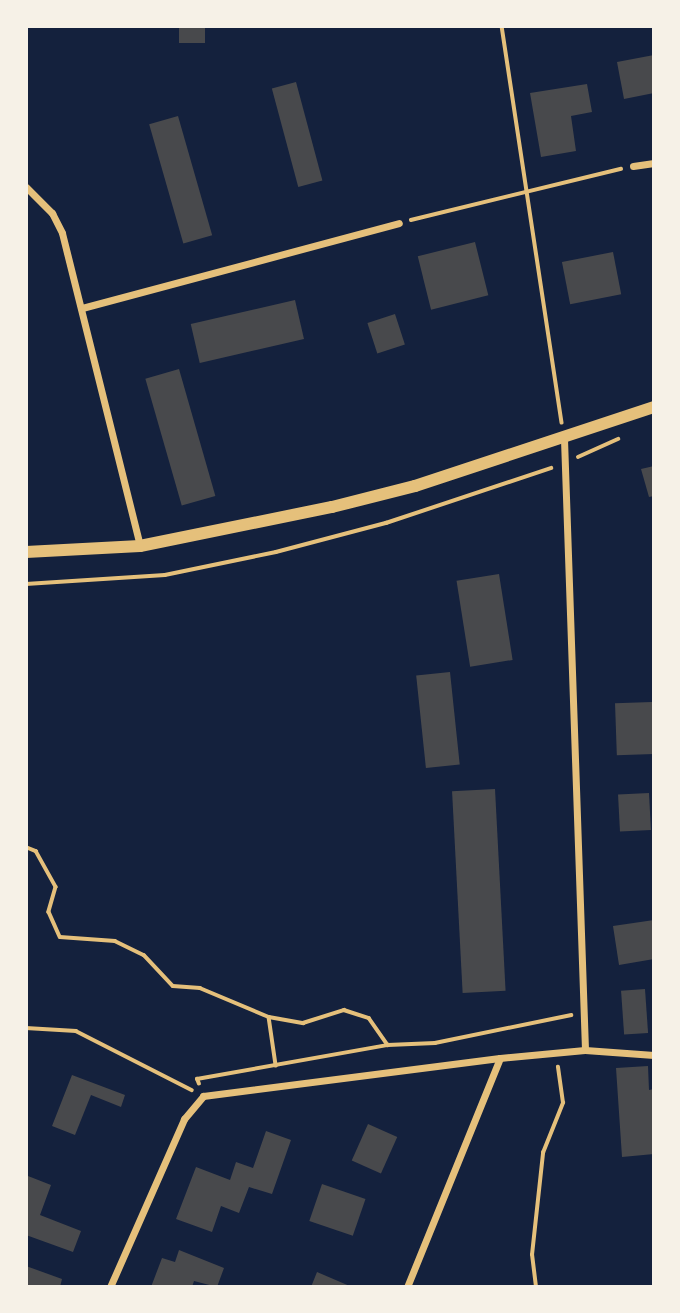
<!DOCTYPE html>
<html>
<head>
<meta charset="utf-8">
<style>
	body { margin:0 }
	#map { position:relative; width:680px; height:1313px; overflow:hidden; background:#14213d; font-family:"Libre Baskerville",serif }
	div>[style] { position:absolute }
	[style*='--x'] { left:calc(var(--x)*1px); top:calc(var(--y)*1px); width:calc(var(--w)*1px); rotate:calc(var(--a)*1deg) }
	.building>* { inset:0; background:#48494c; transform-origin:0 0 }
	.path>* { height:3.5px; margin:-1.75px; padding:0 1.75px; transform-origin:1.75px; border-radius:1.75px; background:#e5c07b }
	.minor>* { height:7px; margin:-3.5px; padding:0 3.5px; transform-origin:3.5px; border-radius:3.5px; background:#e5c07b }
	.tertiary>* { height:12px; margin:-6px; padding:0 6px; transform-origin:6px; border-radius:6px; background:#e5c07b }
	span { translate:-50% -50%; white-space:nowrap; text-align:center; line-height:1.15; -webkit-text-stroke:5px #f6f1e7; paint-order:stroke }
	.frame { position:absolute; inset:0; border:28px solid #f6f1e7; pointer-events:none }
</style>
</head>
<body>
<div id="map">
	<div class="building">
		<i style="left:179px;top:26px;width:26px;height:17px"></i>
		<i style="clip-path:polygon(654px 55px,654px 93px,624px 99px,617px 62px)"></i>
		<i style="left:296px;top:82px;width:102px;height:25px;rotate:75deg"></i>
		<i style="clip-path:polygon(587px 84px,592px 112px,571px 116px,576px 151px,541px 157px,530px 93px)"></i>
		<i style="left:178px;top:116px;width:124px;height:30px;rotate:74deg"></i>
		<i style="left:475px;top:242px;width:55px;height:59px;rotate:76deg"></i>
		<i style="left:613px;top:252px;width:43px;height:52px;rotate:79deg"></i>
		<i style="left:295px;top:300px;width:40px;height:107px;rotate:77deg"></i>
		<i style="left:395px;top:314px;width:32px;height:29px;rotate:72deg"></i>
		<i style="left:179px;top:369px;width:132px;height:35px;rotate:74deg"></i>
		<i style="clip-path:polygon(654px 466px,654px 496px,649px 497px,641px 469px)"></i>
		<i style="left:499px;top:574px;width:87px;height:43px;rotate:81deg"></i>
		<i style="left:450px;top:672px;width:93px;height:34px;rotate:84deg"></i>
		<i style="left:652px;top:702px;width:52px;height:37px;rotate:88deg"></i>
		<i style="left:495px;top:789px;width:202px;height:43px;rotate:87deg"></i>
		<i style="left:649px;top:793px;width:37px;height:31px;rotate:87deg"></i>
		<i style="clip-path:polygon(654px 920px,654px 959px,619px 965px,613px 926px)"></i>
		<i style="left:645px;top:989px;width:44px;height:24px;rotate:86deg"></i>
		<i style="clip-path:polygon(648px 1066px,649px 1090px,654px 1089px,654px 1154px,622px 1157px,616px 1068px)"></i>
		<i style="clip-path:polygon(72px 1075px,125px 1095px,121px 1107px,91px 1095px,75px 1135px,52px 1126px)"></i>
		<i style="left:368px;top:1124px;width:32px;height:40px;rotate:24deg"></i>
		<i style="clip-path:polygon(266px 1131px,291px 1140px,272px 1194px,249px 1187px,239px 1213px,221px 1206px,212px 1232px,176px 1219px,196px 1167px,230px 1180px,236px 1162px,253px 1168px)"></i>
		<i style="clip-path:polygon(28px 1176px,51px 1185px,40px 1215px,81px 1231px,73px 1252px,26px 1235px)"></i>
		<i style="left:322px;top:1184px;width:46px;height:39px;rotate:19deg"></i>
		<i style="clip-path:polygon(179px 1250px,224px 1268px,217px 1287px,194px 1281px,192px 1287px,151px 1287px,162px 1258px,175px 1262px)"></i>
		<i style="clip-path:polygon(26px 1266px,62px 1279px,60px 1287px,26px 1287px)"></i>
		<i style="clip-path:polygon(317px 1272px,352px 1287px,311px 1287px)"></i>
	</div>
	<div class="path">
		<i style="--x:502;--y:26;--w:401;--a:81.4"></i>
		<i style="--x:411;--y:220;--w:216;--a:-13.7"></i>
		<i style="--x:578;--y:457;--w:44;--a:-24.2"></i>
		<i style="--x:26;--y:584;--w:139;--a:-3.7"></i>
		<i style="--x:165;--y:575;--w:113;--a:-11.7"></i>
		<i style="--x:276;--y:552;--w:114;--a:-14.8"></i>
		<i style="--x:386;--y:523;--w:174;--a:-18.4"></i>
		<i style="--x:26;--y:847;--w:11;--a:22"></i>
		<i style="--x:36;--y:851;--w:41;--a:60.9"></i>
		<i style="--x:56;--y:887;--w:26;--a:106"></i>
		<i style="--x:49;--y:912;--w:27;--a:66"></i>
		<i style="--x:60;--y:937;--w:55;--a:4.2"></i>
		<i style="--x:115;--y:941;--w:32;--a:26"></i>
		<i style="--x:144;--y:955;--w:42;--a:46.9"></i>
		<i style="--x:173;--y:986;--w:27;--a:4"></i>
		<i style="--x:200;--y:988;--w:75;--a:22.8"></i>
		<i style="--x:269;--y:1017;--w:35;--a:10"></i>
		<i style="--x:303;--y:1023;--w:43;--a:-17.6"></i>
		<i style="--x:344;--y:1010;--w:26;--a:18"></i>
		<i style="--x:369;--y:1018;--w:33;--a:55"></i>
		<i style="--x:269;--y:1017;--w:49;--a:81.7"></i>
		<i style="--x:26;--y:1028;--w:50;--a:3.4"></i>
		<i style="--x:76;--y:1031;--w:130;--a:27"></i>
		<i style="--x:199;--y:1084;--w:5;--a:-112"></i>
		<i style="--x:197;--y:1079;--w:194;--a:-10.1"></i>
		<i style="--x:388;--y:1045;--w:47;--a:-2.4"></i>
		<i style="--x:435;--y:1043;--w:139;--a:-11.6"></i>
		<i style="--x:536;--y:1287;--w:32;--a:-97"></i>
		<i style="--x:532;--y:1255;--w:103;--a:-83.8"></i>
		<i style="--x:543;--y:1153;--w:54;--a:-68.2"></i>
		<i style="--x:563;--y:1103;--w:36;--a:-98"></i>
	</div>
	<div class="minor">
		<i style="--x:633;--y:166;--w:21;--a:-8"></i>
		<i style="--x:26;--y:187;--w:37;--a:45"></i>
		<i style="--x:52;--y:213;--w:22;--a:63"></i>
		<i style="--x:62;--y:233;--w:323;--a:76"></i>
		<i style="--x:82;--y:308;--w:328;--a:-15"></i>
		<i style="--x:564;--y:439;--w:611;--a:88.03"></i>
		<i style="--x:110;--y:1287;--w:184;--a:-66.2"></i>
		<i style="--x:184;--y:1119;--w:30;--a:-50"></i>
		<i style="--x:203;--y:1096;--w:299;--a:-7.3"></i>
		<i style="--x:500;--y:1058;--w:85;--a:-5.4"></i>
		<i style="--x:585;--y:1050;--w:69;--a:4.1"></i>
		<i style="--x:407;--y:1287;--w:247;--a:-67.9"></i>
	</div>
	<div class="tertiary">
		<i style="--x:26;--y:552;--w:114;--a:-3"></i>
		<i style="--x:140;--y:546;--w:196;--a:-11.5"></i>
		<i style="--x:332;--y:507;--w:86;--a:-14.2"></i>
		<i style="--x:415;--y:486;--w:252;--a:-18.3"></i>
	</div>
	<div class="frame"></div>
</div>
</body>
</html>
